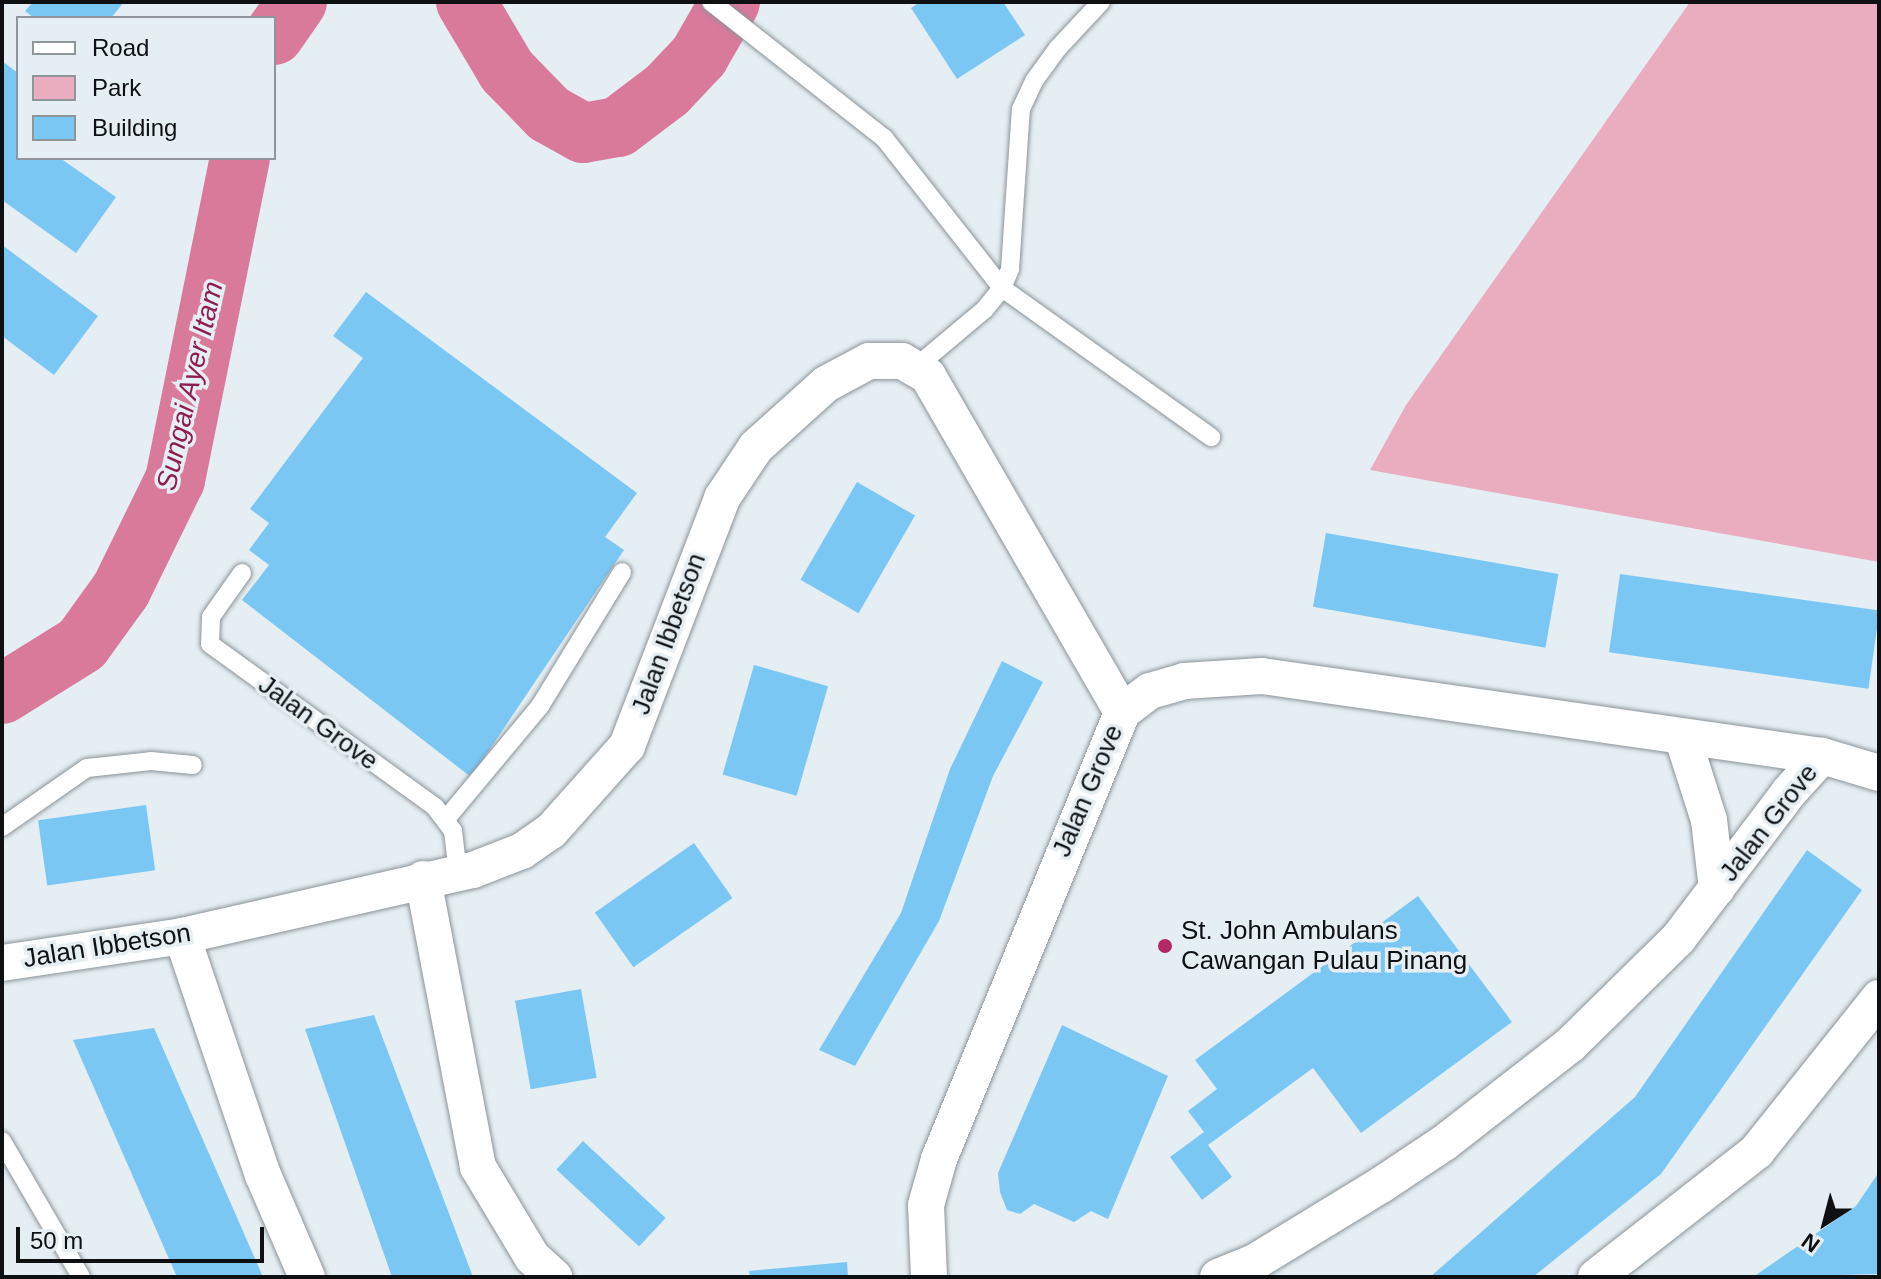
<!DOCTYPE html>
<html>
<head>
<meta charset="utf-8">
<style>
	body { margin:0 }
	#map { position:relative; width:1881px; height:1279px; overflow:hidden; background:#e5eef3; font-family:Helvetica,sans-serif }
	div>[style] { position:absolute }
	[style*='--x'] { left:calc(var(--x)*1px); top:calc(var(--y)*1px); width:calc(var(--w)*1px); rotate:calc(var(--a)*1deg) }
	.green>* { inset:0; background:#eaadbf }
	.river>* { height:60px; margin:-30px; padding:0 30px; transform-origin:30px; border-radius:30px; background:#d97a9a }
	.building>* { inset:0; background:#7bc7f4; transform-origin:0 0 }
	.roads { filter:drop-shadow(0 0 2px #8b9398) drop-shadow(0 0 2px #8b9398) }
	.lane>* { height:18px; margin:-9px; padding:0 9px; transform-origin:9px; border-radius:9px; background:#fff }
	.street>* { height:36px; margin:-18px; padding:0 18px; transform-origin:18px; border-radius:18px; background:#fff }
	.dots>* { width:22px; height:22px; translate:-50% -50%; box-sizing:border-box; border:4px solid #e5eef3; border-radius:50% }
	span { translate:-50% -50%; white-space:nowrap; text-align:center; line-height:1.15; -webkit-text-stroke:7px #e5eef3; paint-order:stroke }
	.street-label { font-size:26px; color:#0e1012 }
	.poi-label { font-size:26px; color:#0e1012 }
	.left { translate:0 -50%; text-align:left }
	.water-label { font-size:28px; color:#901d50; font-style:italic }
	.frame { position:absolute; inset:0; border:4px solid #0e1012; pointer-events:none }
	.legend { position:absolute; left:16px; top:16px; width:260px; height:144px; box-sizing:border-box; background:#e5eef3; border:2px solid #8f9599; margin:0; padding:10px 14px; list-style:none; font-size:24px; color:#0e1012 }
	.legend li { display:flex; align-items:center; gap:16px; height:40px }
	.legend b { width:40px; border:2px solid #8f9599 }
	.north { position:absolute; left:1785px; top:1183px; width:80px; height:80px; -webkit-text-stroke:6px #e5eef3; paint-order:stroke; rotate:216deg; font-size:22px; font-weight:700; line-height:32px; text-align:center; color:#0e1012 }
	.north::after { content:''; display:block; margin:auto; width:28px; height:36px; background:#0e1012; clip-path:polygon(50% 0,100% 100%,50% 72%,0 100%) }
	.scale { position:absolute; left:16px; top:1227px; width:248px; height:36px; box-sizing:border-box; border:4px solid #0e1012; border-top:0; padding-left:10px; font-size:24px; line-height:28px; white-space:nowrap; color:#0e1012; -webkit-text-stroke:6px #e5eef3; paint-order:stroke }
</style>
</head>
<body>
<div id="map">
	<div class="green">
		<i style="clip-path:polygon(1690px 2px,1879px 2px,1879px 562px,1370px 470px,1406px 405px)"></i>
	</div>
	<div class="river">
		<i style="--x:466;--y:2;--w:80;--a:59.3"></i>
		<i style="--x:507;--y:71;--w:60;--a:45.7"></i>
		<i style="--x:549;--y:114;--w:39;--a:29"></i>
		<i style="--x:583;--y:133;--w:36;--a:-10"></i>
		<i style="--x:618;--y:127;--w:61;--a:-37.1"></i>
		<i style="--x:667;--y:90;--w:47;--a:-46.7"></i>
		<i style="--x:699;--y:56;--w:62;--a:-60.1"></i>
		<i style="--x:274;--y:35;--w:40;--a:-55.1"></i>
		<i style="--x:2;--y:694;--w:94;--a:-32"></i>
		<i style="--x:82;--y:644;--w:67;--a:-54.2"></i>
		<i style="--x:121;--y:590;--w:123;--a:-63.9"></i>
		<i style="--x:175;--y:480;--w:328;--a:-78.6"></i>
	</div>
	<div class="building">
		<i style="clip-path:polygon(33px 2px,124px 2px,111px 18px,34px 18px,25px 11px)"></i>
		<i style="clip-path:polygon(920px 2px,1003px 2px,1025px 35px,957px 79px,911px 8px)"></i>
		<i style="clip-path:polygon(2px 61px,18px 73px,18px 158px,60px 158px,116px 197px,76px 253px,2px 200px)"></i>
		<i style="clip-path:polygon(2px 245px,98px 316px,54px 375px,2px 336px)"></i>
		<i style="clip-path:polygon(366px 292px,637px 493px,605px 537px,624px 550px,471px 777px,242px 600px,269px 565px,249px 550px,269px 523px,250px 509px,363px 358px,333px 336px)"></i>
		<i style="left:857px;top:482px;width:67px;height:113px;rotate:30deg"></i>
		<i style="left:1326px;top:533px;width:236px;height:75px;rotate:10deg"></i>
		<i style="left:1620px;top:574px;width:262px;height:79px;rotate:8deg"></i>
		<i style="clip-path:polygon(1002px 661px,1043px 682px,993px 776px,939px 921px,855px 1066px,819px 1050px,901px 913px,950px 769px)"></i>
		<i style="left:754px;top:665px;width:77px;height:114px;rotate:16deg"></i>
		<i style="left:146px;top:805px;width:66px;height:109px;rotate:82deg"></i>
		<i style="left:694px;top:843px;width:67px;height:121px;rotate:55deg"></i>
		<i style="clip-path:polygon(1807px 850px,1862px 890px,1661px 1174px,1533px 1277px,1430px 1277px,1635px 1097px)"></i>
		<i style="clip-path:polygon(1418px 896px,1512px 1022px,1361px 1133px,1313px 1068px,1208px 1145px,1232px 1177px,1202px 1200px,1170px 1157px,1204px 1132px,1188px 1111px,1217px 1089px,1195px 1060px)"></i>
		<i style="left:581px;top:989px;width:90px;height:67px;rotate:80deg"></i>
		<i style="clip-path:polygon(374px 1015px,473px 1277px,392px 1277px,305px 1029px)"></i>
		<i style="clip-path:polygon(1062px 1025px,1168px 1076px,1108px 1219px,1091px 1211px,1074px 1222px,1034px 1204px,1020px 1214px,1007px 1210px,1000px 1192px,998px 1173px)"></i>
		<i style="clip-path:polygon(154px 1028px,263px 1277px,177px 1277px,73px 1040px)"></i>
		<i style="left:583px;top:1141px;width:113px;height:39px;rotate:43deg"></i>
		<i style="clip-path:polygon(1879px 1172px,1879px 1274px,1753px 1277px,1856px 1206px)"></i>
		<i style="clip-path:polygon(847px 1262px,848px 1277px,750px 1277px,749px 1271px)"></i>
	</div>
	<div class="roads">
		<div class="lane">
			<i style="--x:711;--y:2;--w:220;--a:38.2"></i>
			<i style="--x:884;--y:138;--w:191;--a:51.8"></i>
			<i style="--x:1002;--y:288;--w:257;--a:35.5"></i>
			<i style="--x:916;--y:367;--w:90;--a:-40"></i>
			<i style="--x:985;--y:309;--w:27;--a:-51"></i>
			<i style="--x:1002;--y:288;--w:21;--a:-67"></i>
			<i style="--x:1010;--y:269;--w:160;--a:-86.1"></i>
			<i style="--x:1021;--y:109;--w:31;--a:-65"></i>
			<i style="--x:1034;--y:81;--w:41;--a:-54"></i>
			<i style="--x:1058;--y:48;--w:63;--a:-46.9"></i>
			<i style="--x:242;--y:573;--w:54;--a:125.2"></i>
			<i style="--x:211;--y:617;--w:27;--a:92"></i>
			<i style="--x:210;--y:644;--w:278;--a:35.9"></i>
			<i style="--x:435;--y:807;--w:30;--a:53"></i>
			<i style="--x:453;--y:831;--w:42;--a:83.2"></i>
			<i style="--x:446;--y:819;--w:147;--a:-50.2"></i>
			<i style="--x:540;--y:706;--w:157;--a:-58.5"></i>
			<i style="--x:2;--y:827;--w:103;--a:-34.8"></i>
			<i style="--x:87;--y:768;--w:64;--a:-6.2"></i>
			<i style="--x:151;--y:761;--w:42;--a:5.4"></i>
			<i style="--x:2;--y:1141;--w:157;--a:59.8"></i>
		</div>
		<div class="street">
			<i style="--x:1683;--y:739;--w:85;--a:72.2"></i>
			<i style="--x:1709;--y:820;--w:69;--a:83.4"></i>
			<i style="--x:423;--y:879;--w:293;--a:79.2"></i>
			<i style="--x:478;--y:1167;--w:105;--a:59"></i>
			<i style="--x:532;--y:1257;--w:30;--a:42"></i>
			<i style="--x:182;--y:936;--w:252;--a:71.3"></i>
			<i style="--x:263;--y:1175;--w:111;--a:66.7"></i>
			<i style="--x:2;--y:963;--w:182;--a:-8.5"></i>
			<i style="--x:182;--y:936;--w:298;--a:-12.8"></i>
			<i style="--x:473;--y:870;--w:53;--a:-21.2"></i>
			<i style="--x:522;--y:851;--w:35;--a:-35"></i>
			<i style="--x:551;--y:831;--w:114;--a:-48.2"></i>
			<i style="--x:627;--y:746;--w:266;--a:-69"></i>
			<i style="--x:722;--y:498;--w:61;--a:-56.3"></i>
			<i style="--x:756;--y:447;--w:94;--a:-42"></i>
			<i style="--x:826;--y:384;--w:49;--a:-28.1"></i>
			<i style="--x:869;--y:361;--w:33;--a:0"></i>
			<i style="--x:902;--y:361;--w:30;--a:30"></i>
			<i style="--x:928;--y:376;--w:388;--a:60"></i>
			<i style="--x:929;--y:1277;--w:72;--a:-92.4"></i>
			<i style="--x:926;--y:1205;--w:48;--a:-74.2"></i>
			<i style="--x:939;--y:1159;--w:483;--a:-67.7"></i>
			<i style="--x:1122;--y:712;--w:35;--a:-37"></i>
			<i style="--x:1150;--y:691;--w:35;--a:-16"></i>
			<i style="--x:1184;--y:681;--w:78;--a:-3.7"></i>
			<i style="--x:1262;--y:676;--w:566;--a:8.13"></i>
			<i style="--x:1822;--y:756;--w:59;--a:16.6"></i>
			<i style="--x:1218;--y:1277;--w:38;--a:-22"></i>
			<i style="--x:1253;--y:1263;--w:150;--a:-31.4"></i>
			<i style="--x:1381;--y:1185;--w:76;--a:-33.7"></i>
			<i style="--x:1444;--y:1143;--w:161;--a:-37.9"></i>
			<i style="--x:1571;--y:1044;--w:150;--a:-44.5"></i>
			<i style="--x:1678;--y:939;--w:184;--a:-52.9"></i>
			<i style="--x:1789;--y:792;--w:49;--a:-47.5"></i>
			<i style="--x:1596;--y:1277;--w:204;--a:-38"></i>
			<i style="--x:1757;--y:1151;--w:196;--a:-51.4"></i>
		</div>
	</div>
	<div class="dots">
		<i style="left:1165px;top:946px;background:#b32865"></i>
	</div>
	<div class="street-label">
		<span style="left:669px;top:634px;rotate:-70deg">Jalan Ibbetson</span>
		<span style="left:318px;top:723px;rotate:36deg">Jalan Grove</span>
		<span style="left:1088px;top:791px;rotate:-67deg">Jalan Grove</span>
		<span style="left:1769px;top:823px;rotate:-52deg">Jalan Grove</span>
		<span style="left:107px;top:946px;rotate:-9deg">Jalan Ibbetson</span>
	</div>
	<div class="poi-label">
		<span class="left" style="left:1181px;top:946px">St. John Ambulans<br>Cawangan Pulau Pinang</span>
	</div>
	<div class="water-label">
		<span style="left:190px;top:386px;rotate:-77deg">Sungai Ayer Itam</span>
	</div>
	<div class="frame"></div>
	<ul class="legend">
	<li><b style="height:10px;background:#fff"></b>Road</li>
	<li><b style="height:22px;background:#eaadbf"></b>Park</li>
	<li><b style="height:22px;background:#7bc7f4"></b>Building</li>
	</ul>
	<div class="north">N</div>
	<div class="scale">50 m</div>
</div>
</body>
</html>
